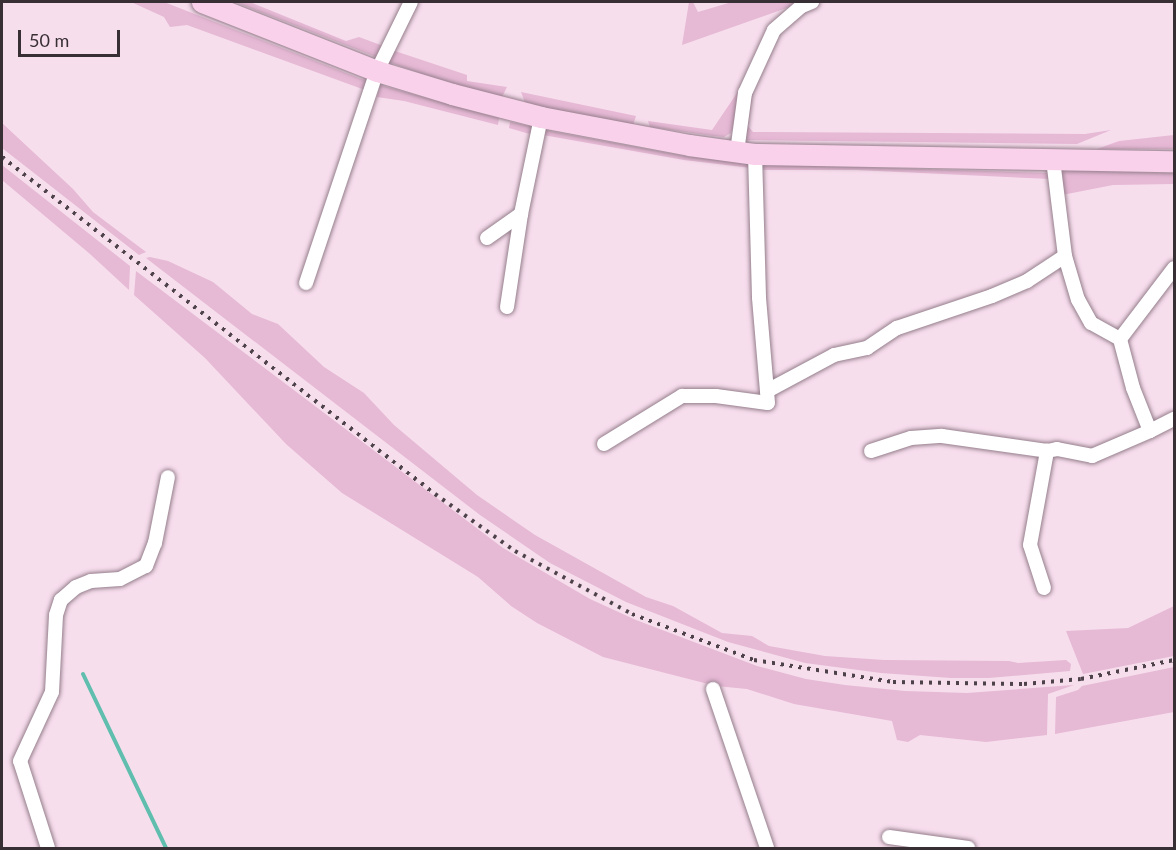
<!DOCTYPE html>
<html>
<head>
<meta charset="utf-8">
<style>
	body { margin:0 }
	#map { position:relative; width:1176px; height:850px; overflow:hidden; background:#f7deed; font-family:Lato,sans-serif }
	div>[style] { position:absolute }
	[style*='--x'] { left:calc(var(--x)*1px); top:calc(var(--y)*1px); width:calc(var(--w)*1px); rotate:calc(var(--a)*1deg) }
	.green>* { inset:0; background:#e6b9d5 }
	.stream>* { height:4px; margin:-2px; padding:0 2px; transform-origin:2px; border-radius:2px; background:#60beae }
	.roads { filter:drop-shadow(0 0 2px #957e8c) drop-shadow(0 0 2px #957e8c) }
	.street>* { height:14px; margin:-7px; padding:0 7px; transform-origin:7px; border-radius:7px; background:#fff }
	.primary>* { height:21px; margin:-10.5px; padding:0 10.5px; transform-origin:10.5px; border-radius:10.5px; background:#f9d1ea }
	.rail>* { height:4px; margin-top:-2px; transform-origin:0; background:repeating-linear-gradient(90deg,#4d4249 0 3px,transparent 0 9px) }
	span { translate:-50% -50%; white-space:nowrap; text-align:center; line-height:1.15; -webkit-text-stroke:4.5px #f7deed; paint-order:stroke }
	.frame { position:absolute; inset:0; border:3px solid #382f35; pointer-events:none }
	.scale { position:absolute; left:18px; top:30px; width:102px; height:27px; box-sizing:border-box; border:3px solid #382f35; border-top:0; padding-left:8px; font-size:18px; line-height:21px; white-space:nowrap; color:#382f35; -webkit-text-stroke:4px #f7deed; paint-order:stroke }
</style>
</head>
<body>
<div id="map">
	<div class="green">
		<i style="clip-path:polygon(131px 2px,164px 2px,369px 82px,365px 90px,187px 25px,170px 27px,164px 17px)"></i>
		<i style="clip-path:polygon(235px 2px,250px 2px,346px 41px,359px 37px,386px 47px,379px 58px)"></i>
		<i style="clip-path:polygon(689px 2px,693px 2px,698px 12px,732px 2px,795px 2px,795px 5px,682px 45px)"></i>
		<i style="clip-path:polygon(778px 34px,753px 92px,748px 126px,753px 132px,1085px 134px,1111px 130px,1077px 144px,747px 140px,744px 133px,749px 93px)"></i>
		<i style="clip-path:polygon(392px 50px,467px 75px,467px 81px,507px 87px,502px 97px,458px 87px,386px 61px)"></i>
		<i style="clip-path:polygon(758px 52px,731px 133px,724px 137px,714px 136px,650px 127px,648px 121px,712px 130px,737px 93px)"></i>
		<i style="clip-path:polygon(380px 85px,499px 118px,498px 125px,404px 101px,377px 97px)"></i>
		<i style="clip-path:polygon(521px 92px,636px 116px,633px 125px,526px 105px)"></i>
		<i style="clip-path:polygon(510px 122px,535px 127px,533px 135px,509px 128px)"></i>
		<i style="clip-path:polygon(2px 123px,73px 189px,93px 212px,146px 252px,139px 255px,2px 148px)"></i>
		<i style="clip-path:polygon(544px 130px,685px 156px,752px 164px,751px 168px,684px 160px,543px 135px)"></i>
		<i style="clip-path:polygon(1174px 135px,1174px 149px,1097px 149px,1119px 141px)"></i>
		<i style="clip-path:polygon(763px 164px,1051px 173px,1051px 179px,856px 170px,763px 170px)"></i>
		<i style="clip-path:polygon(2px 165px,130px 266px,129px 290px,90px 254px,2px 180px)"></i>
		<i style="clip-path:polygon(1057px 170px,1174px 173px,1174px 184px,1113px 185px,1062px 195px)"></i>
		<i style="clip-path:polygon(150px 257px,168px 261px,213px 282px,252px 314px,278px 324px,324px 367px,364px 393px,394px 425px,477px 495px,535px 535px,646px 597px,673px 606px,722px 633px,752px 636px,769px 646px,825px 656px,884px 660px,1009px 661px,1018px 663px,1066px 660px,1071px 664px,1070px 671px,989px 678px,951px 678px,881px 673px,805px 663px,728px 642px,626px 602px,550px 563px,480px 515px,146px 258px)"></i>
		<i style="clip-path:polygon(136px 271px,503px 548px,590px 599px,636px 620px,757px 666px,806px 679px,845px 685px,905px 691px,967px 693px,1074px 685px,1048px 694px,1047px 735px,986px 742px,920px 735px,908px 742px,897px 740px,892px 721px,794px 704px,747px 689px,716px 686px,603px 657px,537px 623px,511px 606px,478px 577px,342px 493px,286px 444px,205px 358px,134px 295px)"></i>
		<i style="clip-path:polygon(1174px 606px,1174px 656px,1083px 674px,1066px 631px,1128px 628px)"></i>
		<i style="clip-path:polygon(1174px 667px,1174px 712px,1055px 734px,1056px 697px,1078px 690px,1082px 686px)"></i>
	</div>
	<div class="stream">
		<i style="--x:83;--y:674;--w:193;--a:64.5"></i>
	</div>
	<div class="roads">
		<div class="street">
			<i style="--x:737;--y:152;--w:60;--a:-82.3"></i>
			<i style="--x:745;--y:93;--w:69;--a:-65.3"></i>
			<i style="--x:774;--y:30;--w:37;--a:-41"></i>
			<i style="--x:802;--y:6;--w:11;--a:-22"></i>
			<i style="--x:487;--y:238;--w:42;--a:-35.2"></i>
			<i style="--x:521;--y:214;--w:99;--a:-78.3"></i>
			<i style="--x:306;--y:283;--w:224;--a:-71.5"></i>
			<i style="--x:377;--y:71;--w:77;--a:-63.8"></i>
			<i style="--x:507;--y:307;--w:94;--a:-81.4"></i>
			<i style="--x:1120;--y:339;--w:89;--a:-52.7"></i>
			<i style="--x:767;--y:391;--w:76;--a:-28.2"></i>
			<i style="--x:834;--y:355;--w:34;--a:-12"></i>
			<i style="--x:867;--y:348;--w:36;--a:-34"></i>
			<i style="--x:897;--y:328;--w:100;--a:-18.6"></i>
			<i style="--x:992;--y:296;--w:38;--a:-23"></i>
			<i style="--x:1027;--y:281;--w:45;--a:-33.3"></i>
			<i style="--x:1150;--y:431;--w:27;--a:-27"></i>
			<i style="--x:604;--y:444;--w:92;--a:-31.6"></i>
			<i style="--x:682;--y:396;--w:34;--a:0"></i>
			<i style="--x:716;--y:396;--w:52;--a:7.7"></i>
			<i style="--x:768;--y:403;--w:106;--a:-94.9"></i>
			<i style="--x:759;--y:297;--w:143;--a:-91.6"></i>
			<i style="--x:871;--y:451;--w:42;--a:-18"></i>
			<i style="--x:911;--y:438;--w:31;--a:-4"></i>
			<i style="--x:942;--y:436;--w:106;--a:8.1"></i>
			<i style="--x:1044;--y:588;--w:45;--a:-108"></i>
			<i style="--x:1030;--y:545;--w:96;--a:-79.7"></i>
			<i style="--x:1047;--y:451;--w:10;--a:-11"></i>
			<i style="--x:1057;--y:449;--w:36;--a:11"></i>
			<i style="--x:1092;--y:456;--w:63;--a:-23.3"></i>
			<i style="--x:1150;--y:431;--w:46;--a:-111.6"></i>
			<i style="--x:1133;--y:388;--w:51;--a:-104.9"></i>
			<i style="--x:1120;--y:339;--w:33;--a:-151"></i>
			<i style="--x:1091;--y:323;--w:26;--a:-119"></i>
			<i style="--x:1078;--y:300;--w:46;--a:-106.5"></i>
			<i style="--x:1065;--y:256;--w:97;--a:-97.1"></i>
			<i style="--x:713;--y:689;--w:168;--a:71.2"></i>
			<i style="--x:889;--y:837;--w:80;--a:7.9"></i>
			<i style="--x:48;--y:848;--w:91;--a:-107.8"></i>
			<i style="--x:20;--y:761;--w:76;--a:-65.1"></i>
			<i style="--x:52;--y:692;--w:77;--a:-87"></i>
			<i style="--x:56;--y:615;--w:16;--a:-72"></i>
			<i style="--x:61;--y:600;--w:20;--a:-41"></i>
			<i style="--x:76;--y:587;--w:16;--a:-22"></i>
			<i style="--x:91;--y:581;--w:29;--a:-4"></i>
			<i style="--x:120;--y:579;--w:29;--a:-27"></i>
			<i style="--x:146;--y:566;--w:25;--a:-69"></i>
			<i style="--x:155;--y:543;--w:67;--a:-78.9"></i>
		</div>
		<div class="primary">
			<i style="--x:202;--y:2;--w:188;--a:21.5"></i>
			<i style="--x:377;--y:71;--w:78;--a:17"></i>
			<i style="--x:452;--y:94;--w:92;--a:14.5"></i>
			<i style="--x:541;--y:117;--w:151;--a:10.7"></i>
			<i style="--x:689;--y:145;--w:67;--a:7.8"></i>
			<i style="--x:755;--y:154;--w:419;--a:1"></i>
		</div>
	</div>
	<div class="rail">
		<i style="--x:2;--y:157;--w:549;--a:37.89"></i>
		<i style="--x:435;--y:494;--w:98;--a:35.5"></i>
		<i style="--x:515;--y:551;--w:133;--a:28.3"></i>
		<i style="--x:632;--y:614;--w:130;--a:20.7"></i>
		<i style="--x:754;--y:660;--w:141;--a:9"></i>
		<i style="--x:893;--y:682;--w:131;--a:0.9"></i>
		<i style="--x:1024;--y:684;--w:57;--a:-5"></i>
		<i style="--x:1081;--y:679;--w:95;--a:-11.5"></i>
	</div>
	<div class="frame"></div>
	<div class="scale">50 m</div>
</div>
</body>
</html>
